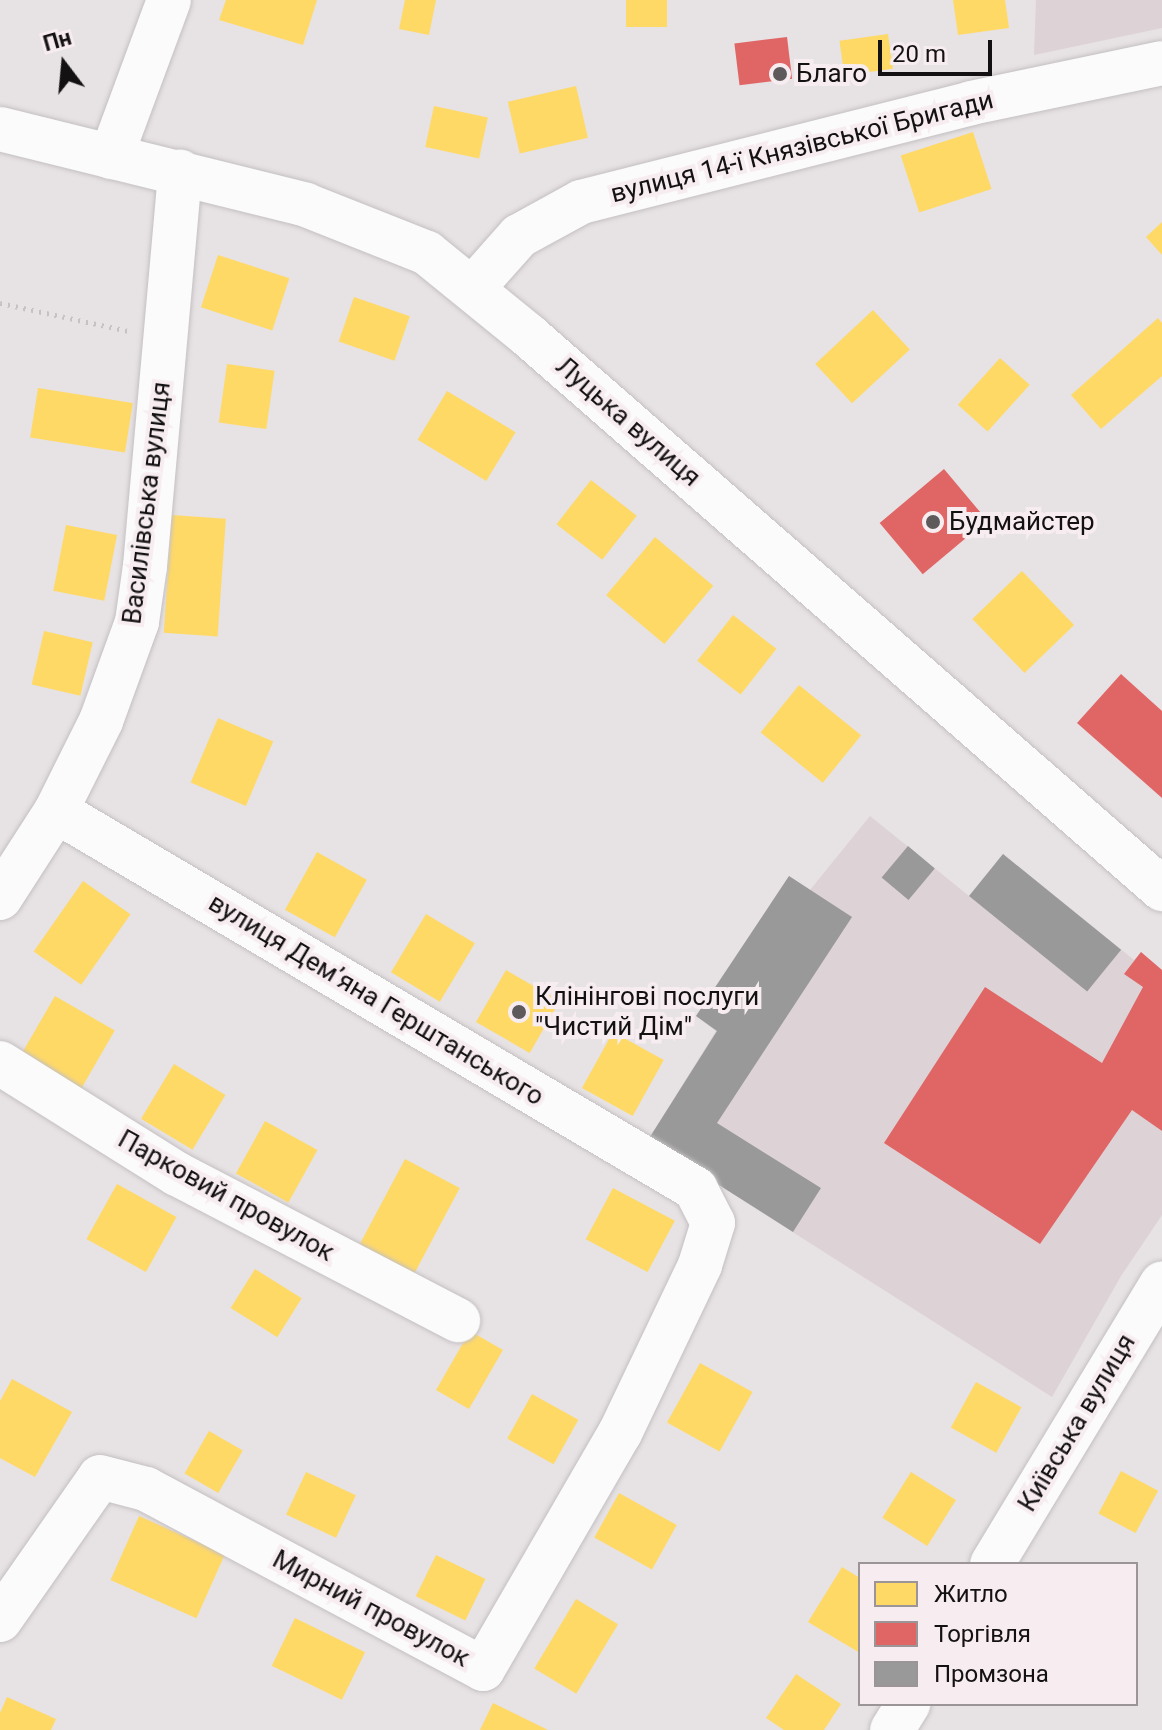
<!DOCTYPE html>
<html>
<head>
<meta charset="utf-8">
<style>
	body { margin:0 }
	#map { position:relative; width:1162px; height:1730px; overflow:hidden; background:#e7e2e4; font-family:Roboto,sans-serif }
	div>[style] { position:absolute }
	[style*='--x'] { left:calc(var(--x)*1px); top:calc(var(--y)*1px); width:calc(var(--w)*1px); rotate:calc(var(--a)*1deg) }
	.built>* { inset:0; background:#ddd2d6 }
	.homes>* { inset:0; background:#ffd966; transform-origin:0 0 }
	.shops>* { inset:0; background:#e06666; transform-origin:0 0 }
	.industry>* { inset:0; background:#999; transform-origin:0 0 }
	.path>* { height:5px; margin-top:-2.5px; transform-origin:0; background:repeating-linear-gradient(90deg,#c4c2c2 0 2px,transparent 0 8px) }
	.roads { filter:drop-shadow(0 0 2px #c4c0c2) drop-shadow(0 0 2px #c4c0c2) }
	.minor>* { height:44px; margin:-22px; padding:0 22px; transform-origin:22px; border-radius:22px; background:#fbfbfb }
	.major>* { height:44px; margin:-22px; padding:0 22px; transform-origin:22px; border-radius:22px; background:#fbfbfb }
	.dots>* { width:22px; height:22px; translate:-50% -50%; box-sizing:border-box; border:4px solid #f7edf0; border-radius:50% }
	span { translate:-50% -50%; white-space:nowrap; text-align:center; line-height:1.15; -webkit-text-stroke:8px #f7edf0; paint-order:stroke }
	.poi-label { font-size:26px; color:#141112 }
	.left { translate:0 -50%; text-align:left }
	.street-label { font-size:26px; color:#141112 }
	.legend { position:absolute; left:858px; top:1562px; width:280px; height:144px; box-sizing:border-box; background:#f7edf0; border:2px solid #9c9597; margin:0; padding:10px 14px; list-style:none; font-size:24px; color:#141112 }
	.legend li { display:flex; align-items:center; gap:16px; height:40px }
	.legend b { width:40px; border:2px solid #9c9597 }
	.north { position:absolute; left:24px; top:24px; width:80px; height:80px; -webkit-text-stroke:6px #f7edf0; paint-order:stroke; rotate:344deg; font-size:22px; font-weight:700; line-height:32px; text-align:center; color:#141112 }
	.north::after { content:''; display:block; margin:auto; width:28px; height:36px; background:#141112; clip-path:polygon(50% 0,100% 100%,50% 72%,0 100%) }
	.scale { position:absolute; left:878px; top:40px; width:114px; height:36px; box-sizing:border-box; border:4px solid #141112; border-top:0; padding-left:10px; font-size:24px; line-height:28px; white-space:nowrap; color:#141112; -webkit-text-stroke:6px #f7edf0; paint-order:stroke }
</style>
</head>
<body>
<div id="map">
	<div class="built">
		<i style="clip-path:polygon(1036px 0,1162px 0,1162px 28px,1034px 55px)"></i>
		<i style="clip-path:polygon(870px 816px,969px 896px,1003px 854px,1134px 960px,1141px 952px,1162px 970px,1162px 1050px,1132px 1109px,1162px 1131px,1162px 1215px,1121px 1276px,1052px 1397px,648px 1140px,716px 1031px,696px 1016px,789px 876px,810px 890px)"></i>
	</div>
	<div class="homes">
		<i style="clip-path:polygon(226px 0,317px 0,303px 45px,219px 20px)"></i>
		<i style="clip-path:polygon(405px 0,436px 0,429px 35px,399px 29px)"></i>
		<i style="left:626px;top:0;width:41px;height:27px"></i>
		<i style="clip-path:polygon(953px 0,1005px 0,1009px 28px,958px 35px)"></i>
		<i style="left:888px;top:34px;width:35px;height:49px;rotate:82deg"></i>
		<i style="left:576px;top:86px;width:53px;height:70px;rotate:77deg"></i>
		<i style="left:434px;top:106px;width:55px;height:42px;rotate:12deg"></i>
		<i style="left:973px;top:132px;width:60px;height:76px;rotate:72deg"></i>
		<i style="clip-path:polygon(1162px 222px,1162px 255px,1146px 237px)"></i>
		<i style="left:218px;top:255px;width:75px;height:55px;rotate:18deg"></i>
		<i style="left:354px;top:297px;width:59px;height:47px;rotate:19deg"></i>
		<i style="left:873px;top:310px;width:54px;height:79px;rotate:47deg"></i>
		<i style="clip-path:polygon(1158px 318px,1162px 323px,1162px 376px,1101px 429px,1071px 395px)"></i>
		<i style="left:1000px;top:358px;width:40px;height:63px;rotate:42deg"></i>
		<i style="left:227px;top:364px;width:48px;height:59px;rotate:8deg"></i>
		<i style="left:38px;top:388px;width:96px;height:50px;rotate:9deg"></i>
		<i style="left:447px;top:391px;width:80px;height:57px;rotate:31deg"></i>
		<i style="left:591px;top:480px;width:58px;height:56px;rotate:38deg"></i>
		<i style="left:172px;top:515px;width:54px;height:118px;rotate:4deg"></i>
		<i style="left:66px;top:525px;width:52px;height:67px;rotate:11deg"></i>
		<i style="left:655px;top:537px;width:76px;height:76px;rotate:40deg"></i>
		<i style="left:1022px;top:571px;width:75px;height:69px;rotate:46deg"></i>
		<i style="left:733px;top:615px;width:55px;height:58px;rotate:38deg"></i>
		<i style="left:44px;top:631px;width:50px;height:55px;rotate:13deg"></i>
		<i style="left:799px;top:685px;width:80px;height:61px;rotate:39deg"></i>
		<i style="left:218px;top:718px;width:60px;height:70px;rotate:23deg"></i>
		<i style="left:317px;top:852px;width:57px;height:66px;rotate:29deg"></i>
		<i style="left:83px;top:881px;width:58px;height:86px;rotate:35deg"></i>
		<i style="left:426px;top:914px;width:57px;height:68px;rotate:31deg"></i>
		<i style="left:506px;top:970px;width:62px;height:60px;rotate:30deg"></i>
		<i style="left:55px;top:996px;width:69px;height:67px;rotate:30deg"></i>
		<i style="left:613px;top:1032px;width:58px;height:64px;rotate:29deg"></i>
		<i style="left:174px;top:1064px;width:60px;height:64px;rotate:31deg"></i>
		<i style="left:265px;top:1121px;width:60px;height:60px;rotate:29deg"></i>
		<i style="left:405px;top:1159px;width:62px;height:97px;rotate:28deg"></i>
		<i style="left:117px;top:1184px;width:68px;height:63px;rotate:29deg"></i>
		<i style="left:613px;top:1188px;width:70px;height:58px;rotate:28deg"></i>
		<i style="left:255px;top:1269px;width:55px;height:46px;rotate:32deg"></i>
		<i style="left:470px;top:1331px;width:38px;height:68px;rotate:30deg"></i>
		<i style="left:700px;top:1363px;width:60px;height:68px;rotate:29deg"></i>
		<i style="clip-path:polygon(12px 1379px,72px 1412px,35px 1477px,0 1458px,0 1401px)"></i>
		<i style="left:976px;top:1382px;width:52px;height:52px;rotate:29deg"></i>
		<i style="left:532px;top:1394px;width:53px;height:51px;rotate:29deg"></i>
		<i style="left:209px;top:1431px;width:39px;height:49px;rotate:30deg"></i>
		<i style="left:1121px;top:1471px;width:42px;height:48px;rotate:28deg"></i>
		<i style="left:306px;top:1472px;width:55px;height:47px;rotate:25deg"></i>
		<i style="left:911px;top:1472px;width:53px;height:54px;rotate:32deg"></i>
		<i style="left:619px;top:1493px;width:66px;height:51px;rotate:29deg"></i>
		<i style="left:139px;top:1516px;width:94px;height:70px;rotate:24deg"></i>
		<i style="left:436px;top:1555px;width:55px;height:46px;rotate:26deg"></i>
		<i style="clip-path:polygon(842px 1567px,860px 1578px,860px 1653px,808px 1622px)"></i>
		<i style="left:576px;top:1599px;width:49px;height:81px;rotate:31deg"></i>
		<i style="left:295px;top:1618px;width:78px;height:53px;rotate:26deg"></i>
		<i style="clip-path:polygon(796px 1674px,841px 1704px,824px 1730px,784px 1730px,766px 1718px)"></i>
		<i style="clip-path:polygon(7px 1697px,56px 1719px,51px 1730px,0 1730px,0 1713px)"></i>
		<i style="clip-path:polygon(493px 1703px,548px 1730px,480px 1730px)"></i>
	</div>
	<div class="shops">
		<i style="left:787px;top:37px;width:42px;height:53px;rotate:83deg"></i>
		<i style="left:944px;top:469px;width:67px;height:84px;rotate:50deg"></i>
		<i style="clip-path:polygon(1121px 674px,1162px 711px,1162px 798px,1077px 723px)"></i>
		<i style="clip-path:polygon(1141px 952px,1162px 970px,1162px 1131px,1132px 1110px,1040px 1244px,884px 1143px,985px 987px,1102px 1063px,1143px 987px,1124px 974px)"></i>
	</div>
	<div class="industry">
		<i style="left:908px;top:846px;width:35px;height:41px;rotate:40deg"></i>
		<i style="left:1003px;top:854px;width:152px;height:54px;rotate:39deg"></i>
		<i style="clip-path:polygon(789px 876px,852px 917px,717px 1123px,821px 1188px,793px 1232px,648px 1140px,717px 1031px,696px 1016px)"></i>
	</div>
	<div class="path">
		<i style="--x:0;--y:303;--w:131;--a:12.3"></i>
	</div>
	<div class="roads">
		<div class="minor">
			<i style="--x:111;--y:157;--w:167;--a:-69.7"></i>
			<i style="--x:472;--y:289;--w:71;--a:-48.4"></i>
			<i style="--x:519;--y:236;--w:71;--a:-28.7"></i>
			<i style="--x:581;--y:202;--w:402;--a:-14.2"></i>
			<i style="--x:971;--y:103;--w:195;--a:-11.8"></i>
			<i style="--x:0;--y:898;--w:103;--a:-57.2"></i>
			<i style="--x:56;--y:811;--w:101;--a:-63.4"></i>
			<i style="--x:101;--y:721;--w:105;--a:-70"></i>
			<i style="--x:137;--y:622;--w:57;--a:-81.9"></i>
			<i style="--x:145;--y:566;--w:396;--a:-84.9"></i>
			<i style="--x:0;--y:1063;--w:209;--a:32.1"></i>
			<i style="--x:177;--y:1174;--w:317;--a:27.5"></i>
			<i style="--x:992;--y:1564;--w:328;--a:-58.8"></i>
			<i style="--x:0;--y:1620;--w:174;--a:-55"></i>
			<i style="--x:100;--y:1477;--w:48;--a:14.6"></i>
			<i style="--x:146;--y:1489;--w:382;--a:28.1"></i>
			<i style="--x:483;--y:1669;--w:273;--a:-59.9"></i>
			<i style="--x:620;--y:1433;--w:186;--a:-64.5"></i>
			<i style="--x:700;--y:1265;--w:44;--a:-72.8"></i>
			<i style="--x:713;--y:1223;--w:38;--a:-117"></i>
			<i style="--x:696;--y:1189;--w:743;--a:-149.43"></i>
			<i style="--x:892;--y:1730;--w:31;--a:-58"></i>
		</div>
		<div class="major">
			<i style="--x:0;--y:129;--w:315;--a:13.9"></i>
			<i style="--x:306;--y:205;--w:130;--a:21.6"></i>
			<i style="--x:427;--y:253;--w:132;--a:39.1"></i>
			<i style="--x:529;--y:336;--w:841;--a:41.14"></i>
		</div>
	</div>
	<div class="dots">
		<i style="left:780px;top:74px;background:#5e5a5c"></i>
		<i style="left:933px;top:522px;background:#5e5a5c"></i>
		<i style="left:519px;top:1012px;background:#5e5a5c"></i>
	</div>
	<div class="poi-label">
		<span class="left" style="left:796px;top:74px">Благо</span>
		<span class="left" style="left:949px;top:522px">Будмайстер</span>
		<span class="left" style="left:535px;top:1012px">Клінінгові послуги<br>"Чистий Дім"</span>
	</div>
	<div class="street-label">
		<span style="left:802px;top:147px;rotate:-14deg">вулиця 14-ї Князівської Бригади</span>
		<span style="left:628px;top:422px;rotate:41deg">Луцька вулиця</span>
		<span style="left:147px;top:503px;rotate:-83deg">Василівська вулиця</span>
		<span style="left:376px;top:1000px;rotate:31deg">вулиця Демʼяна Герштанського</span>
		<span style="left:226px;top:1196px;rotate:29deg">Парковий провулок</span>
		<span style="left:1077px;top:1423px;rotate:-59deg">Київська вулиця</span>
		<span style="left:371px;top:1609px;rotate:28deg">Мирний провулок</span>
	</div>
	<ul class="legend">
	<li><b style="height:22px;background:#ffd966"></b>Житло</li>
	<li><b style="height:22px;background:#e06666"></b>Торгівля</li>
	<li><b style="height:22px;background:#999"></b>Промзона</li>
	</ul>
	<div class="north">Пн</div>
	<div class="scale">20 m</div>
</div>
</body>
</html>
